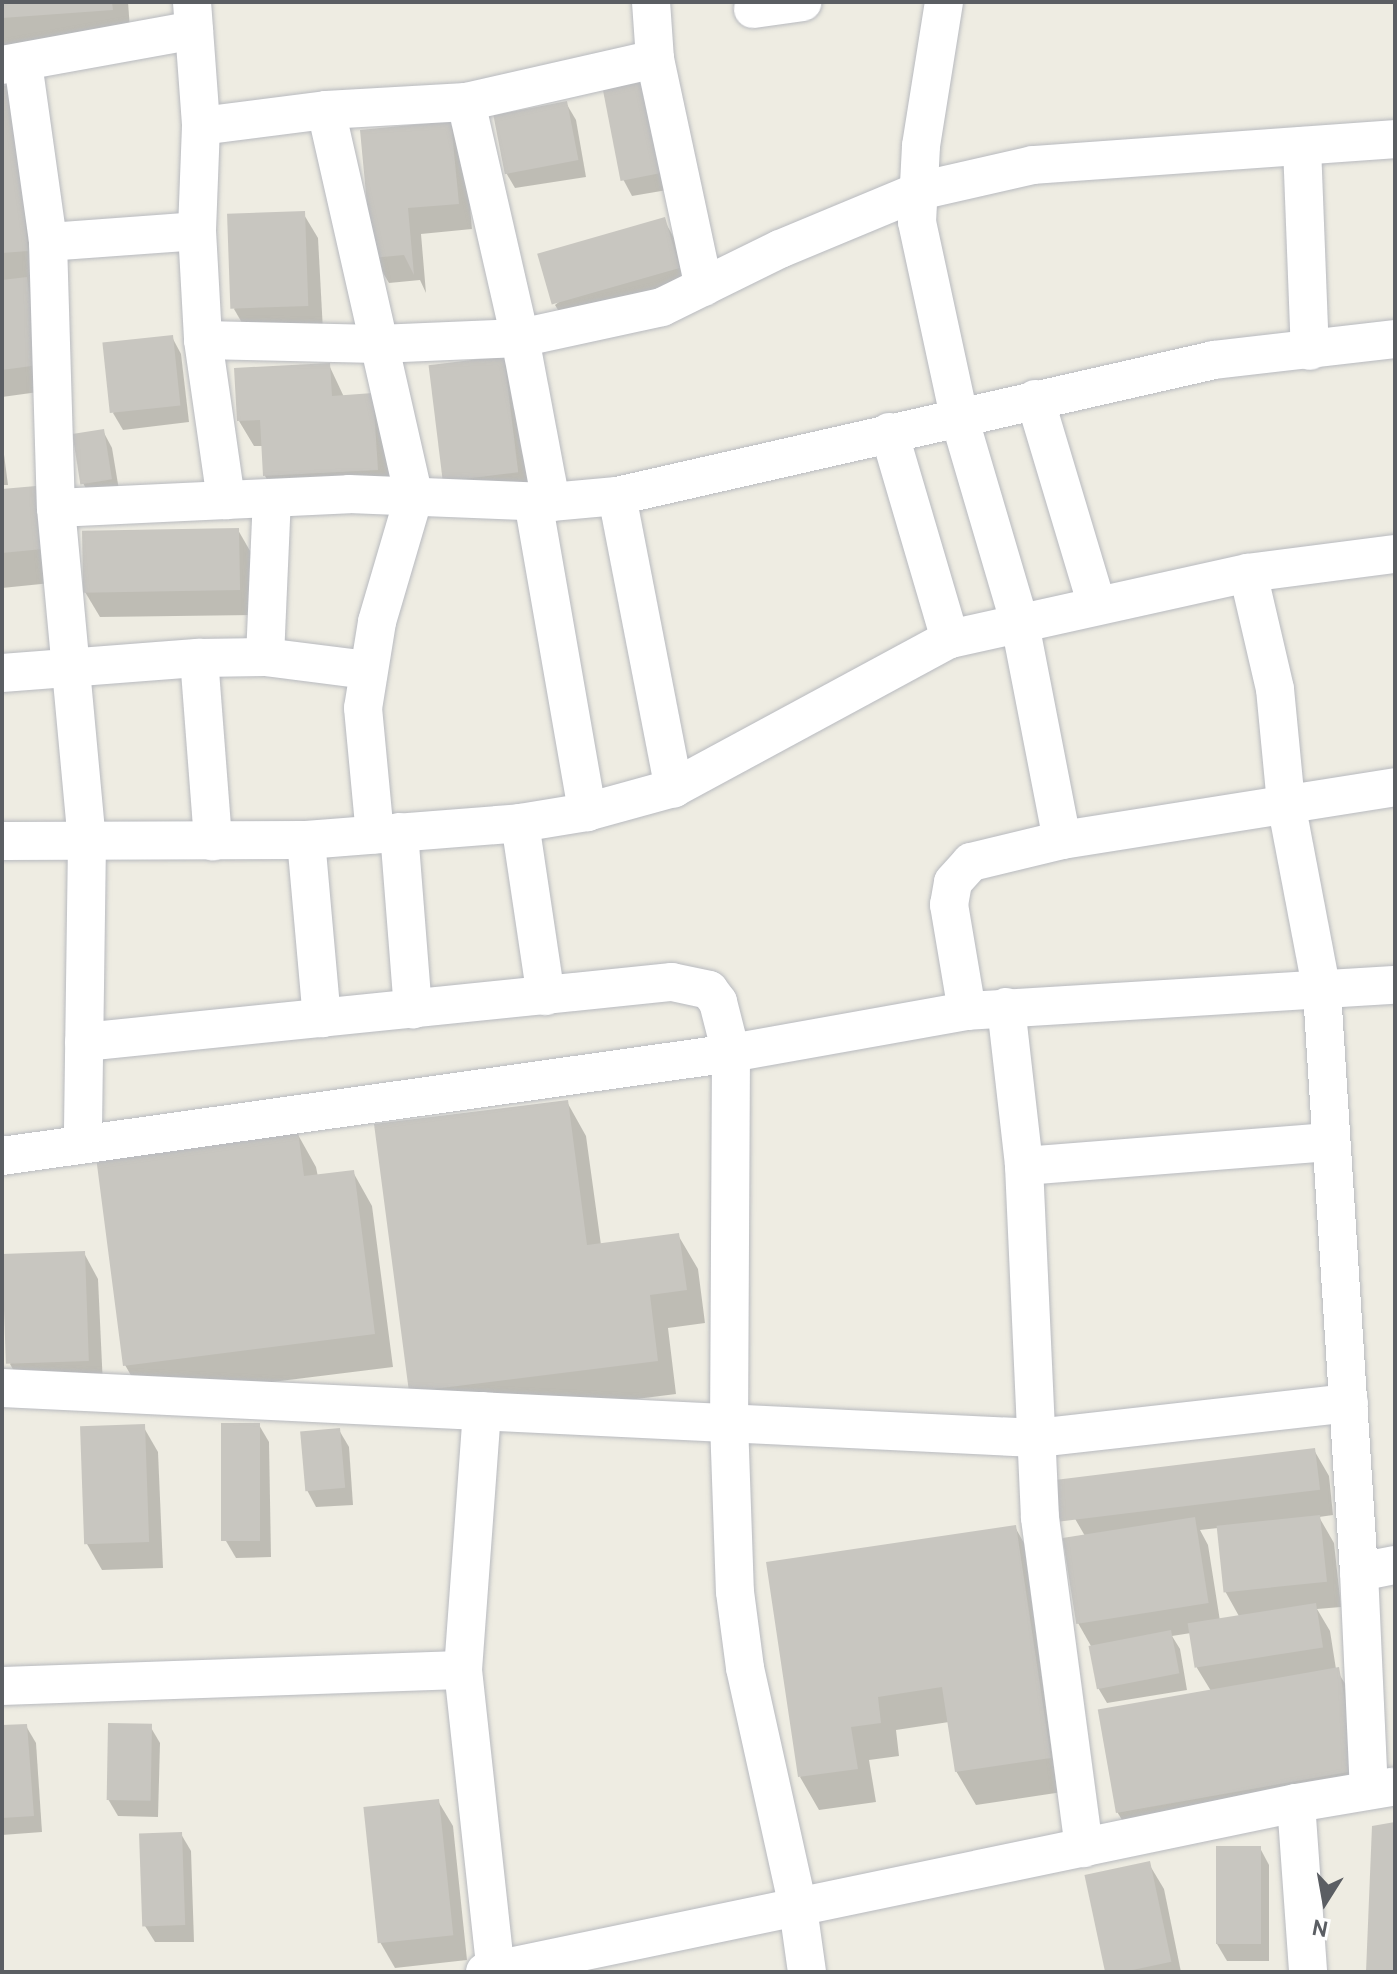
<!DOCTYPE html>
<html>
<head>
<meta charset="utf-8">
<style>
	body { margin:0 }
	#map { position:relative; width:1397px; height:1974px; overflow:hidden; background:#eeece2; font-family:Overpass,sans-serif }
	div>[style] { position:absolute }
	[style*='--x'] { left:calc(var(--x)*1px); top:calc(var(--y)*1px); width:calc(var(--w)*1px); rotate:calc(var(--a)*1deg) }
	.shadow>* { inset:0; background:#0003 }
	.building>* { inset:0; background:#c8c6c0; transform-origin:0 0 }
	.roads { filter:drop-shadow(0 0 2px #b8babf) drop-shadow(0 0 2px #b8babf) }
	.street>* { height:38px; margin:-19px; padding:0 19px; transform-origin:19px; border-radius:19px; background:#fff }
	span { translate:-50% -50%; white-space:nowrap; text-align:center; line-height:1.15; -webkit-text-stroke:6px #fff; paint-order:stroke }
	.frame { position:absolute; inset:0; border:4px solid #5b5e63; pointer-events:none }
	.north { position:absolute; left:1285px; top:1862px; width:80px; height:80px; -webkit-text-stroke:6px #fff; paint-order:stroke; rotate:191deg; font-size:22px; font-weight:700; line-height:32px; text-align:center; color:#5b5e63 }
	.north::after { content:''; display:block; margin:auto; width:28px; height:36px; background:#5b5e63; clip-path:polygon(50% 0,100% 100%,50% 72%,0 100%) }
</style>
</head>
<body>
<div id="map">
	<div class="shadow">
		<i style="clip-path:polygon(2px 2px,128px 2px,131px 43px,2px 52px)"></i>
		<i style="clip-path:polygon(2px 88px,46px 284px,30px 286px,41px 304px,53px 390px,2px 397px)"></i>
		<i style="clip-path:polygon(606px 91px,673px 189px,632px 196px,623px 179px)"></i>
		<i style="clip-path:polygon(566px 103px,576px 120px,586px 177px,515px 188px,505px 171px)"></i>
		<i style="clip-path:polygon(450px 123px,465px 149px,472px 229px,421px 234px,426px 293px,420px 280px,389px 283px,374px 258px)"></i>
		<i style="clip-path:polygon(303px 213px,318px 238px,323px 331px,249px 335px,234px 309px)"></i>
		<i style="clip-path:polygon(664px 220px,678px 245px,693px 294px,570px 330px,555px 305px)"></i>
		<i style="clip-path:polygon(172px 337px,181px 354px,189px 422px,123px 430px,113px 413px)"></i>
		<i style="clip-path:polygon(503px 358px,518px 384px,532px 497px,460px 506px,432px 367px)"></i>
		<i style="clip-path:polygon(329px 365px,344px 397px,372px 396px,387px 421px,391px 495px,280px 501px,265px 476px,263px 446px,254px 446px,239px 421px)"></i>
		<i style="clip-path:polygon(103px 431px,112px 448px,120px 496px,92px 500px,83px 483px)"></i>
		<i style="clip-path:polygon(2px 439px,8px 485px,2px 485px)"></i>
		<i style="clip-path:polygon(2px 491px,54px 522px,61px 582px,2px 588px)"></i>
		<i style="clip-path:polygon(238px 530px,253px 556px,254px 615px,100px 617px,85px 592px)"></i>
		<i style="clip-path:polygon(567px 1102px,586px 1136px,601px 1245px,678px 1235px,698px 1269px,705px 1323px,668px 1328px,676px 1394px,430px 1425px,411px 1392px)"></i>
		<i style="clip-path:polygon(297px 1133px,316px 1167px,318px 1177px,353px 1172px,372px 1206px,393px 1367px,144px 1398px,125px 1365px)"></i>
		<i style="clip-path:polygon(84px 1253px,98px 1279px,103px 1386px,24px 1389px,10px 1364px)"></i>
		<i style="clip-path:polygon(259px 1425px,269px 1442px,271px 1557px,236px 1558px,226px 1541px)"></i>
		<i style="clip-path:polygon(143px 1426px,158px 1452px,163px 1568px,102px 1570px,87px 1544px)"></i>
		<i style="clip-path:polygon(339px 1430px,349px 1447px,353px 1505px,316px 1507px,307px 1490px)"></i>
		<i style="clip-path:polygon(evenodd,1314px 1450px,1329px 1476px,1333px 1515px,1319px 1517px,1334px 1543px,1341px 1607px,1317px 1609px,1330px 1631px,1336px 1669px,1357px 1703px,1375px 1803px,1136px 1843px,1116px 1810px,1211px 1691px,1197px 1668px,1191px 1633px,1172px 1636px,1180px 1649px,1187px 1690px,1107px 1703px,1097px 1686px,1091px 1646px,1078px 1623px,1085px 1536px,1074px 1517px,1314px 1450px,1218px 1528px,1225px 1591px,1240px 1618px,1220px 1621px,1208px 1545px,1200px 1530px,1218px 1528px)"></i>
		<i style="clip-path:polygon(1015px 1527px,1034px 1561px,1069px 1791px,976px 1805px,956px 1771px,949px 1722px,896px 1730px,899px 1756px,869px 1760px,876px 1802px,819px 1810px,800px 1777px)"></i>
		<i style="clip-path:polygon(26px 1726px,36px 1743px,42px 1832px,2px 1835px,2px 1727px)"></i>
		<i style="clip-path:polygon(150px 1726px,160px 1743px,158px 1817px,118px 1816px,108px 1799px)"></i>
		<i style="clip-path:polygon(438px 1801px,453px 1826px,467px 1960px,395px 1968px,380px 1942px)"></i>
		<i style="clip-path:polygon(181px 1834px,191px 1851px,194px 1942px,155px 1942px,145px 1926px)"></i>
		<i style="clip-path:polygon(1260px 1848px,1269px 1865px,1269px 1961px,1227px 1961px,1217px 1944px)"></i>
		<i style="clip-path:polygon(1149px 1864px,1164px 1889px,1181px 1972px,1106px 1972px,1087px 1876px)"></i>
	</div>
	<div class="building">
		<i style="clip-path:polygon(2px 2px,112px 2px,113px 10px,2px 18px)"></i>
		<i style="left:647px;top:81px;width:93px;height:45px;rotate:79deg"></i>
		<i style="clip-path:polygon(12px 85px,28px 251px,2px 253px,2px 86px)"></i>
		<i style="left:567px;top:101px;width:60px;height:75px;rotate:79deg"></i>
		<i style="clip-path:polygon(451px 121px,459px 204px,408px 208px,414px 275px,404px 255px,372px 258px,360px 130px)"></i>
		<i style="left:305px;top:211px;width:95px;height:78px;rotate:88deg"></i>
		<i style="left:665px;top:217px;width:53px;height:133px;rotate:74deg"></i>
		<i style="clip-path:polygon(27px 277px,39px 365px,2px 370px,2px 280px)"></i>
		<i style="left:173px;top:335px;width:71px;height:71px;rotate:84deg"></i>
		<i style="left:504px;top:356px;width:117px;height:76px;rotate:83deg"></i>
		<i style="clip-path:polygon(330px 363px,332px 396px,373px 393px,378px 470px,263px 476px,260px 420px,237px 421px,234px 368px)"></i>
		<i style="left:104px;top:429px;width:51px;height:32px;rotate:81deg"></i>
		<i style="clip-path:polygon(36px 486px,43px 549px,2px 553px,2px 489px)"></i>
		<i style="left:239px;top:528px;width:62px;height:157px;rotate:89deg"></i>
		<i style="clip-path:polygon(568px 1100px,587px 1245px,679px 1233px,687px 1290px,650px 1295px,658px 1361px,409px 1392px,374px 1124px)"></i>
		<i style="clip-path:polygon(298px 1131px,304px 1176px,354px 1170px,375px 1334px,123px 1366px,96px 1157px)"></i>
		<i style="left:85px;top:1251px;width:110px;height:83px;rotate:88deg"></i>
		<i style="left:221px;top:1423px;width:39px;height:118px"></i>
		<i style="left:145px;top:1424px;width:118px;height:65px;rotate:88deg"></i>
		<i style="left:340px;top:1428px;width:60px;height:40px;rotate:85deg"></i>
		<i style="left:1315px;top:1448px;width:42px;height:262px;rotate:83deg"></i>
		<i style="left:1320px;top:1515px;width:67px;height:104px;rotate:84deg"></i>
		<i style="left:1195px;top:1517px;width:87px;height:134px;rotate:81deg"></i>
		<i style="clip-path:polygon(1016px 1525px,1051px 1758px,955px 1772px,942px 1687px,878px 1697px,881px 1723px,851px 1727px,858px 1769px,798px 1777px,766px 1562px)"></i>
		<i style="left:1316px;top:1603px;width:45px;height:130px;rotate:81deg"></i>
		<i style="left:1171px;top:1630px;width:44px;height:84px;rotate:79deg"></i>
		<i style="left:1339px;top:1667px;width:105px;height:245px;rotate:80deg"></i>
		<i style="left:108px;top:1723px;width:44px;height:77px;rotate:1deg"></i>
		<i style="clip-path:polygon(27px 1724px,34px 1816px,2px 1818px,2px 1725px)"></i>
		<i style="left:439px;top:1799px;width:137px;height:76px;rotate:84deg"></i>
		<i style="clip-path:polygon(1395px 1822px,1395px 1972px,1366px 1972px,1372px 1826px)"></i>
		<i style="left:182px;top:1832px;width:93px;height:43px;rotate:88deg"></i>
		<i style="left:1216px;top:1846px;width:45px;height:98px"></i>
		<i style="left:1150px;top:1861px;width:103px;height:67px;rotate:78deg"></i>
	</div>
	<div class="roads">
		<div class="street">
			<i style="--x:192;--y:2;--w:124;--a:85.8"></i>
			<i style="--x:201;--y:126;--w:105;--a:92.2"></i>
			<i style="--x:197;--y:231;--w:109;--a:86.8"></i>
			<i style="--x:203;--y:340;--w:162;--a:81.8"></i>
			<i style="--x:944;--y:2;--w:146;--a:99.1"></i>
			<i style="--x:921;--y:146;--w:76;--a:93"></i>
			<i style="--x:917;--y:222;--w:199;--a:77.8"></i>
			<i style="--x:959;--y:417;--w:216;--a:73.6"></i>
			<i style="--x:1020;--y:624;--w:220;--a:79"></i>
			<i style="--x:753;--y:9;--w:50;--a:-8"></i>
			<i style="--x:655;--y:59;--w:233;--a:77.9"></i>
			<i style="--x:23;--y:63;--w:181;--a:82"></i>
			<i style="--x:48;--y:242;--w:266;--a:88.3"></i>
			<i style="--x:56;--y:508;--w:335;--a:84.7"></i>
			<i style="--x:87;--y:842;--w:302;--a:90.8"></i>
			<i style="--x:2;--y:65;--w:195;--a:-10.3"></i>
			<i style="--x:466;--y:102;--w:242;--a:77.1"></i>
			<i style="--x:520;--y:338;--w:167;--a:79.3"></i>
			<i style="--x:326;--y:110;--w:396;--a:77.2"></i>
			<i style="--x:414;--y:496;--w:131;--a:106.4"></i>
			<i style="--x:377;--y:622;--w:87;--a:99.2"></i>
			<i style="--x:363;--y:708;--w:127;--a:84.6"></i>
			<i style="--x:201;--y:126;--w:126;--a:-7.3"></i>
			<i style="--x:326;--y:110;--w:140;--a:-3.3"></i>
			<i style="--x:466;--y:102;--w:194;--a:-12.8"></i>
			<i style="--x:655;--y:59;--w:57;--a:-94"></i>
			<i style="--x:1302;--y:146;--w:205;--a:87.8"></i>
			<i style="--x:48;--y:242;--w:149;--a:-4.2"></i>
			<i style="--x:203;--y:340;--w:175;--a:1.3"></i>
			<i style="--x:378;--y:344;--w:142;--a:-2.4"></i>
			<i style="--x:520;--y:338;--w:145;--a:-12.3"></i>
			<i style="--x:662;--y:307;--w:131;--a:-26.2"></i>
			<i style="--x:780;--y:249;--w:151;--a:-22.6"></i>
			<i style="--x:919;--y:191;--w:117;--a:-12.8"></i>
			<i style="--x:1033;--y:165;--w:363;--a:-4.1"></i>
			<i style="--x:1035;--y:399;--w:216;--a:73.3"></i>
			<i style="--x:889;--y:432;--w:216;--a:73.6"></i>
			<i style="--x:617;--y:496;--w:298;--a:79"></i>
			<i style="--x:533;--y:501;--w:316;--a:80.1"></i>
			<i style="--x:56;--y:508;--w:293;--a:-2.7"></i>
			<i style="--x:349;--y:494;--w:202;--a:2.3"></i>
			<i style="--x:551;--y:502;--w:66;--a:-5.2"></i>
			<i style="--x:617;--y:496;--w:612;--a:-12.83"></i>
			<i style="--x:1214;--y:360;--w:182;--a:-6.6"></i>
			<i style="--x:1248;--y:573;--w:119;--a:76.9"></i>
			<i style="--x:1275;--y:689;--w:115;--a:84.5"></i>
			<i style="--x:1286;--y:803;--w:192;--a:79.2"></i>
			<i style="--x:1322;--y:992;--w:581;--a:86.35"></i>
			<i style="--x:1359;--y:1572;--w:217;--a:87.4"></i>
			<i style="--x:265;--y:657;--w:159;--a:-87.5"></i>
			<i style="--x:199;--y:658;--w:184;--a:85.6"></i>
			<i style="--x:2;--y:673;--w:198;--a:-4.4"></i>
			<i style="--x:199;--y:658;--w:66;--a:-0.9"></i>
			<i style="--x:265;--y:657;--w:104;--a:7.2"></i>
			<i style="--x:520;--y:823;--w:175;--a:81.5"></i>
			<i style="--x:399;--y:832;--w:178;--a:85.5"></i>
			<i style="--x:306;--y:840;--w:179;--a:84.9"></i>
			<i style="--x:2;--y:841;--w:304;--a:-0.2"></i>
			<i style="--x:306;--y:840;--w:215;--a:-4.5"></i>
			<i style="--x:520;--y:823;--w:68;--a:-9.3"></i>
			<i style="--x:587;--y:812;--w:90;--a:-15.4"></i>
			<i style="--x:674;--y:788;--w:314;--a:-28.4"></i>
			<i style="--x:950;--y:639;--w:305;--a:-12.5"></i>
			<i style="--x:1248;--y:573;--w:148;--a:-7.4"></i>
			<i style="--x:1006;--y:1007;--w:160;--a:83.5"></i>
			<i style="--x:1024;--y:1166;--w:352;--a:87.4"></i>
			<i style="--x:1040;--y:1518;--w:333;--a:82.4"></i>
			<i style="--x:967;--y:1011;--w:108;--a:-99.6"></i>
			<i style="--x:949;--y:905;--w:23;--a:-80"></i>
			<i style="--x:953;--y:882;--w:27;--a:-48"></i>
			<i style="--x:971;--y:862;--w:94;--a:-13.6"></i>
			<i style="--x:1062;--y:840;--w:337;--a:-9"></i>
			<i style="--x:84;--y:1042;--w:591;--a:-5.83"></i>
			<i style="--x:672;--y:982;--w:38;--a:12"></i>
			<i style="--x:709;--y:990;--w:15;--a:53"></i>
			<i style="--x:718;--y:1002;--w:53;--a:75.7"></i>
			<i style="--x:731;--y:1053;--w:369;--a:90.3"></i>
			<i style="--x:729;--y:1422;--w:170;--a:88"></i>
			<i style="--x:735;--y:1592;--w:77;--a:82.5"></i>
			<i style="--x:745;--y:1668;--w:246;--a:77.5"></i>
			<i style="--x:798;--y:1908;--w:65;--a:82"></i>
			<i style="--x:2;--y:1156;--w:736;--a:-8.04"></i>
			<i style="--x:731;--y:1053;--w:240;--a:-10.1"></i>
			<i style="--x:967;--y:1011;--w:429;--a:-3.5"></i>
			<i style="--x:1024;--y:1166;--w:306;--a:-4.5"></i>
			<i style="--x:2;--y:1388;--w:1036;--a:2.77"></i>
			<i style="--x:1037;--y:1438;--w:314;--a:-6.4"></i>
			<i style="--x:482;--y:1411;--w:260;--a:94.2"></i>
			<i style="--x:463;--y:1670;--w:304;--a:83.8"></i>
			<i style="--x:1359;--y:1572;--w:37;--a:-11"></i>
			<i style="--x:2;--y:1686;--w:461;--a:-2"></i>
			<i style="--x:1296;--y:1803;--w:169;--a:85.9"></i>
			<i style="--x:485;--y:1972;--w:828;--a:-11.77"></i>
			<i style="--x:1296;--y:1803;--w:97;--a:-9.5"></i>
		</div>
	</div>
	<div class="frame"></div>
	<div class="north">N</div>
</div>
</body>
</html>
